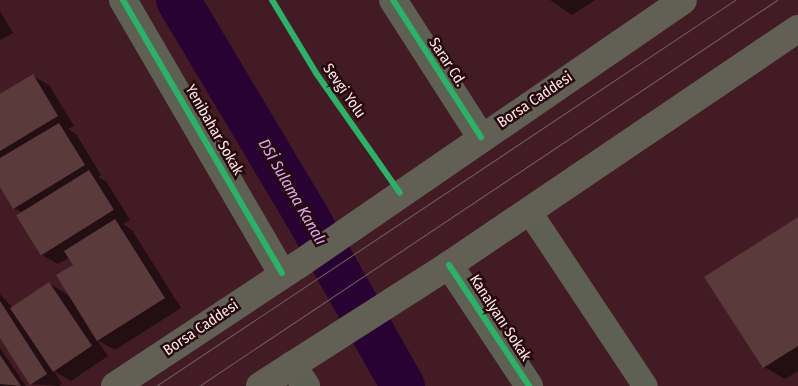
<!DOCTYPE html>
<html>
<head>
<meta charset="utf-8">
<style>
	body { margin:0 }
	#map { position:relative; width:798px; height:386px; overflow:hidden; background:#431b24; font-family:"Fira Sans Condensed",sans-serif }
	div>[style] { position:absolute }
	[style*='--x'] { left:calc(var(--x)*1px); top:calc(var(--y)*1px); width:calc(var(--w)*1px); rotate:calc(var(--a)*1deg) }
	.shadow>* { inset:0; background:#0007 }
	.canal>* { height:44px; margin:-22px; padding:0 22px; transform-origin:22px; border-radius:22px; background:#270232 }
	.building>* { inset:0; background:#5a3a3b; transform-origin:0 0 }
	.lane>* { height:25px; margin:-12.5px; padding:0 12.5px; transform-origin:12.5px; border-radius:12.5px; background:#5e6054 }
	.street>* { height:28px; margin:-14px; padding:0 14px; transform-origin:14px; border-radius:14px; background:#5e6054 }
	.secondary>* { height:28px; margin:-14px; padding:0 14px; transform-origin:14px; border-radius:14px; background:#626054 }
	.tram>* { height:1px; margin:-0.5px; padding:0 0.5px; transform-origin:0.5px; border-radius:0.5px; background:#706260 }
	.cycleway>* { height:6px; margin:-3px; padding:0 3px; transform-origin:3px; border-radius:3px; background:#2db169 }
	span { translate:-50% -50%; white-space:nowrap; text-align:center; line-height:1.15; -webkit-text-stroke:5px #27080d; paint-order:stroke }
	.street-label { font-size:15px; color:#ffebec }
	.water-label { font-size:16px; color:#e0acf9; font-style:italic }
</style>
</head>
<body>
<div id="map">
	<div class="shadow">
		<i style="clip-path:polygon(550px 0,595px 0,572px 15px)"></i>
		<i style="clip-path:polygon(0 11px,13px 33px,0 40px)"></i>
		<i style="clip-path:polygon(33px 76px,49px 85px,74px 126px,68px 129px,76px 134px,101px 175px,98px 177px,106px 181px,130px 220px,123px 224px,132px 230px,181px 308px,115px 350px,97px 340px,108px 356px,71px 381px,54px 371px,62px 384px,59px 386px,31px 384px,0 336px,0 294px,13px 308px,49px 283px,71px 297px,75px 265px,70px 257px,58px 264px,42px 255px,23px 213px,14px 208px,0 185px,0 95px)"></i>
		<i style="clip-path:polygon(798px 219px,798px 371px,785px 379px,764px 367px)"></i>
		<i style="clip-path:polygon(0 348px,26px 386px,0 386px)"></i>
	</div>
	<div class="canal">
		<i style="--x:178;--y:0;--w:248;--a:59.2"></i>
		<i style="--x:305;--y:213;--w:199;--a:60.5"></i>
	</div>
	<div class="building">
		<i style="clip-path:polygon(33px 74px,58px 116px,0 151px,0 94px)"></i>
		<i style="clip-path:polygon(59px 123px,85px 165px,13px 209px,0 187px,0 158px)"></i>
		<i style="left:89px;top:170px;width:47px;height:86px;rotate:58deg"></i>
		<i style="clip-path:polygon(798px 217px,798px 346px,763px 368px,704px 277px)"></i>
		<i style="clip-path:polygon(115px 219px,165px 298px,97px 341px,56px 275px,73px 265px,64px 251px)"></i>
		<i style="left:49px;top:282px;width:77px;height:47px;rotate:56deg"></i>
		<i style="clip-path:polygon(0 301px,47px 374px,30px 385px,0 338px)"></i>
		<i style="clip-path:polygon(0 355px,21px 386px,0 384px)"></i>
	</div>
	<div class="lane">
		<i style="--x:528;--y:210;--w:211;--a:56.4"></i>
	</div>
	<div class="street">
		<i style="--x:123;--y:0;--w:316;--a:59.8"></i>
		<i style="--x:393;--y:0;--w:163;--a:57.3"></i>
		<i style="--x:449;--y:265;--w:145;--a:56.5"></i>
		<i style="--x:292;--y:365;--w:25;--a:56"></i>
	</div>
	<div class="secondary">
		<i style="--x:115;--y:386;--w:219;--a:-33.5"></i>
		<i style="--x:298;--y:265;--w:467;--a:-34.5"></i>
		<i style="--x:260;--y:386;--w:224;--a:-32.6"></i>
		<i style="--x:449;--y:265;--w:421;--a:-34.1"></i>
	</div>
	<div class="tram">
		<i style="--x:156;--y:386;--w:696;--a:-33.69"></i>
		<i style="--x:199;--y:386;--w:695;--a:-33.74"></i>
	</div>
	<div class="cycleway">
		<i style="--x:123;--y:0;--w:316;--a:59.8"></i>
		<i style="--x:272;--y:0;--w:85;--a:58.9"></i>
		<i style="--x:316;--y:73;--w:146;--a:55"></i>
		<i style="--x:393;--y:0;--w:163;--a:57.3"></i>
		<i style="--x:449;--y:265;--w:145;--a:56.5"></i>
	</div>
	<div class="street-label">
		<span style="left:447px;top:62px;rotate:57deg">Sarar Cd.</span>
		<span style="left:344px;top:91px;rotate:55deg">Sevgi Yolu</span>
		<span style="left:535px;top:100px;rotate:-34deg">Borsa Caddesi</span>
		<span style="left:214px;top:130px;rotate:60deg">Yenibahar Sokak</span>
		<span style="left:500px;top:318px;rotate:57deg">Kanalyanı Sokak</span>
		<span style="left:201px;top:328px;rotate:-34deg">Borsa Caddesi</span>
	</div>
	<div class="water-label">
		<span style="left:292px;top:192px;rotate:60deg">DSİ Sulama Kanalı</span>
	</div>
</div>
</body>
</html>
